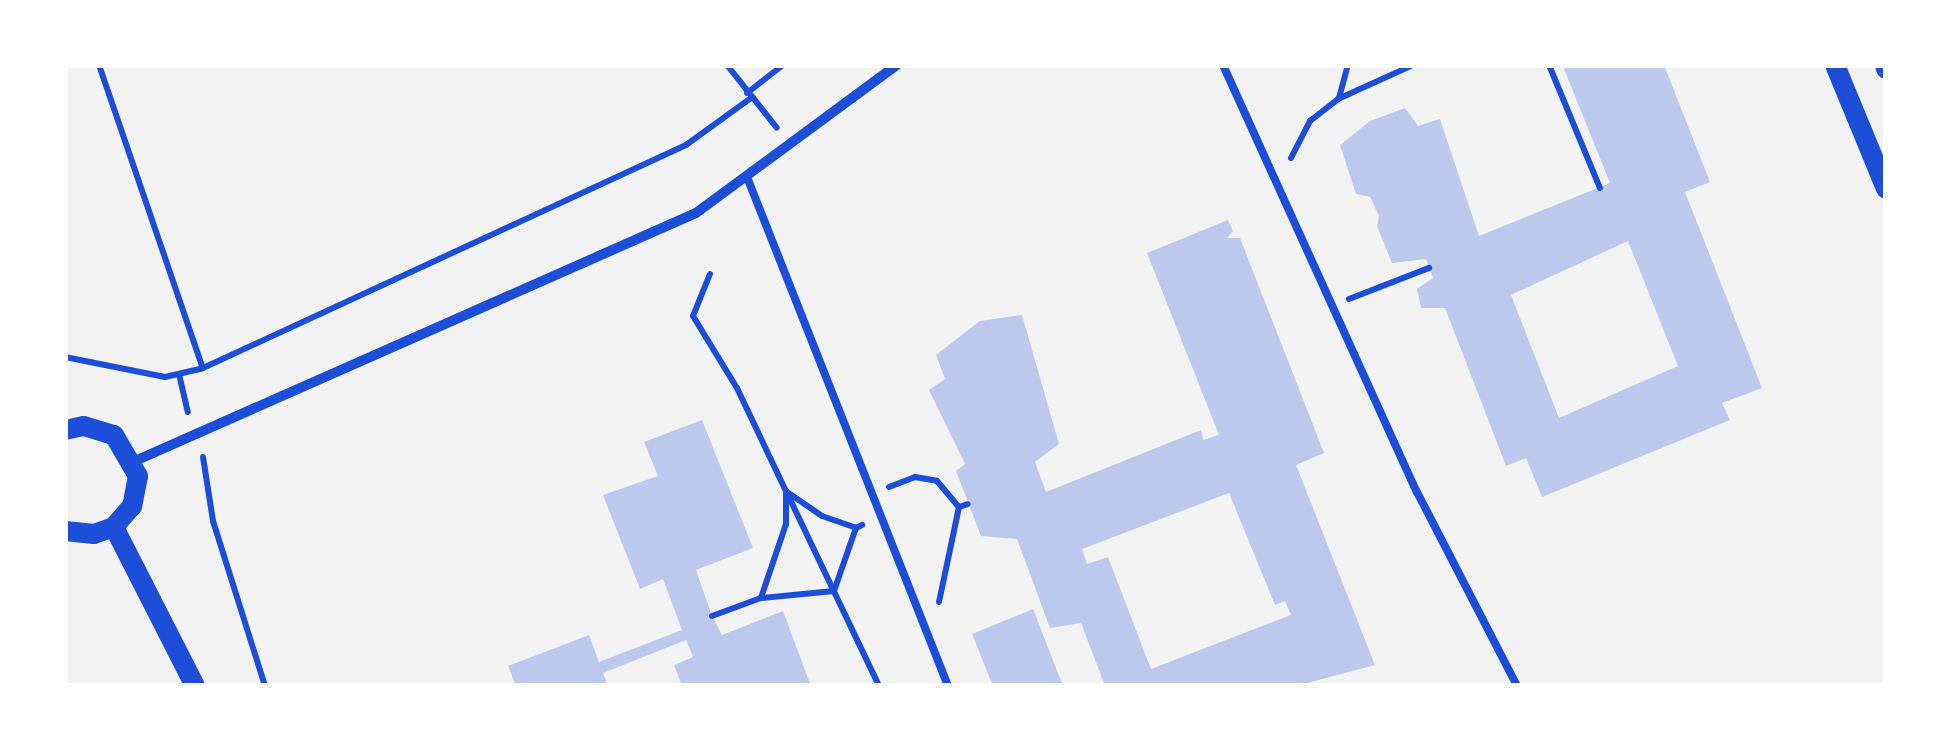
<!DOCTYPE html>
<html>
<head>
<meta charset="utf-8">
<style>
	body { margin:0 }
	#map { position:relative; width:1951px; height:751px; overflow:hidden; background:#f2f2f2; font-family:"Golos Text",sans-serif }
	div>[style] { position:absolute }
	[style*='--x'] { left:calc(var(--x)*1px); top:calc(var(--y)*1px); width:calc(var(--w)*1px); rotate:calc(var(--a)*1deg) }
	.building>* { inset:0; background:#bdc9ec }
	.path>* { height:6px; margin:-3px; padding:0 3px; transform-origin:3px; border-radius:3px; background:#1d4ed8 }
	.service>* { height:8px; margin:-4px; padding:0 4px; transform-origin:4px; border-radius:4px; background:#1d4ed8 }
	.minor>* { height:10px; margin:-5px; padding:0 5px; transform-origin:5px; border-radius:5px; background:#1d4ed8 }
	.secondary>* { height:20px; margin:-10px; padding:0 10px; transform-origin:10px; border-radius:10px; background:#1d4ed8 }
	span { translate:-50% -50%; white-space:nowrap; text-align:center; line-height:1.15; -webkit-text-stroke:8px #fff; paint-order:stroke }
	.frame { position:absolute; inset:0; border:68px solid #fff; pointer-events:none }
</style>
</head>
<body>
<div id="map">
	<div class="building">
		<i style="clip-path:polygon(evenodd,1573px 65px,1664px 65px,1710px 182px,1685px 192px,1762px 388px,1722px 403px,1730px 420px,1542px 497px,1526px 458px,1506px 466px,1445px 308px,1421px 308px,1417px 289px,1433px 278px,1426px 259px,1392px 263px,1377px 226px,1379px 216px,1370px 197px,1356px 194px,1340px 145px,1370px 121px,1405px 108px,1418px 126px,1440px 119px,1479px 236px,1610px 183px,1564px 69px,1573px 65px,1628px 241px,1678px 366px,1559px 418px,1511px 295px,1628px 241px)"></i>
		<i style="clip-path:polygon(evenodd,1228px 220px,1233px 231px,1227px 238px,1240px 238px,1324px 453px,1296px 465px,1375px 665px,1296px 686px,1105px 686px,1081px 623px,1050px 628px,1017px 539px,981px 536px,956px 471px,965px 464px,929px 390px,945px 379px,936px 355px,980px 321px,1022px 315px,1059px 444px,1035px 462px,1046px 492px,1201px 430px,1203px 440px,1219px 435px,1147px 253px,1228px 220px,1229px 493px,1275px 605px,1285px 601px,1291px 615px,1151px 669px,1108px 557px,1087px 564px,1082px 549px,1229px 493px)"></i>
		<i style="clip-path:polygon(702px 420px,753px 548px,696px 570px,712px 616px,722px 635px,783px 611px,811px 686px,682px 686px,674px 665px,693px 657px,686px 640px,603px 673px,608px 686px,516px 686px,508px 666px,589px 635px,599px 662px,682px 630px,663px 579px,640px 589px,603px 495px,658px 476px,644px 442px)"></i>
		<i style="clip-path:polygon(1033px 609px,1063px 686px,993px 686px,972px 634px)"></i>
	</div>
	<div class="path">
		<i style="--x:99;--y:65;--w:320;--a:71.1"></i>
		<i style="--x:727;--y:65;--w:80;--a:51.6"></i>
		<i style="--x:1549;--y:65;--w:133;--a:67.5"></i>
		<i style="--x:747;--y:93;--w:46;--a:-37.9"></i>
		<i style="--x:1339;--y:98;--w:34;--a:-75"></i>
		<i style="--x:1291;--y:158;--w:42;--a:-62.8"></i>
		<i style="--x:1310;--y:121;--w:36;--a:-38"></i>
		<i style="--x:1338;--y:99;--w:82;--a:-24.4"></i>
		<i style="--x:710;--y:274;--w:45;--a:112"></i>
		<i style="--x:693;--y:316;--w:84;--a:58.6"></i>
		<i style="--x:737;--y:388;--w:114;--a:64.6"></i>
		<i style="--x:786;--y:491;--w:33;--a:90"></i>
		<i style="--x:786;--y:524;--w:78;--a:108.7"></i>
		<i style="--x:1349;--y:299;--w:86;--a:-21.2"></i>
		<i style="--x:65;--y:357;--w:102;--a:11.3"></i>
		<i style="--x:165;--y:377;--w:39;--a:-13"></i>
		<i style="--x:203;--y:368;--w:532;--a:-24.78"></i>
		<i style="--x:686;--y:145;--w:80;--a:-35.9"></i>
		<i style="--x:179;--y:374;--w:39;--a:77"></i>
		<i style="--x:203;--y:457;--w:65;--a:81.1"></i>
		<i style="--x:213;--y:521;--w:173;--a:72.5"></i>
		<i style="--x:889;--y:487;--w:28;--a:-21"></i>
		<i style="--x:915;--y:477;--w:22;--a:10"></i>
		<i style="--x:937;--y:481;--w:34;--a:50"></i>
		<i style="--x:959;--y:507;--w:9;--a:-18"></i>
		<i style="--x:787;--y:492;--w:42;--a:34.4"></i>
		<i style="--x:822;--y:516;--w:36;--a:19"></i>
		<i style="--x:787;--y:493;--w:214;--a:64.5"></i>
		<i style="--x:939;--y:602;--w:97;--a:-78.1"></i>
		<i style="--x:712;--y:616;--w:52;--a:-20.2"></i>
		<i style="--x:761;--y:598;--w:73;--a:-5.5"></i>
		<i style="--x:834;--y:591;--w:67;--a:-70.8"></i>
		<i style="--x:856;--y:528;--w:7;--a:-27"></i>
	</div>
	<div class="service">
		<i style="--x:1223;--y:65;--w:469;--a:65.6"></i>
		<i style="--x:1417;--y:492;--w:218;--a:62.7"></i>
		<i style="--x:747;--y:177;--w:547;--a:68.45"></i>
	</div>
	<div class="minor">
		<i style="--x:135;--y:461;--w:613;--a:-23.85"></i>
		<i style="--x:696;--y:213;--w:250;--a:-36.4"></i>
	</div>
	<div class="secondary">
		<i style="--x:1835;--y:65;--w:134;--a:67.6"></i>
		<i style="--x:1885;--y:65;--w:4;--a:76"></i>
		<i style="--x:65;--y:430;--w:19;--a:-12"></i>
		<i style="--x:84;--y:426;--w:31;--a:17"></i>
		<i style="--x:114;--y:435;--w:48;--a:59.7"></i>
		<i style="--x:138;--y:476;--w:31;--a:101"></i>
		<i style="--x:132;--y:506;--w:28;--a:131"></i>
		<i style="--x:114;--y:527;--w:21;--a:161"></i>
		<i style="--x:94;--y:534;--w:29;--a:-174"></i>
		<i style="--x:114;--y:527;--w:178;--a:63"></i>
	</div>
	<div class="frame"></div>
</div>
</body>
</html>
